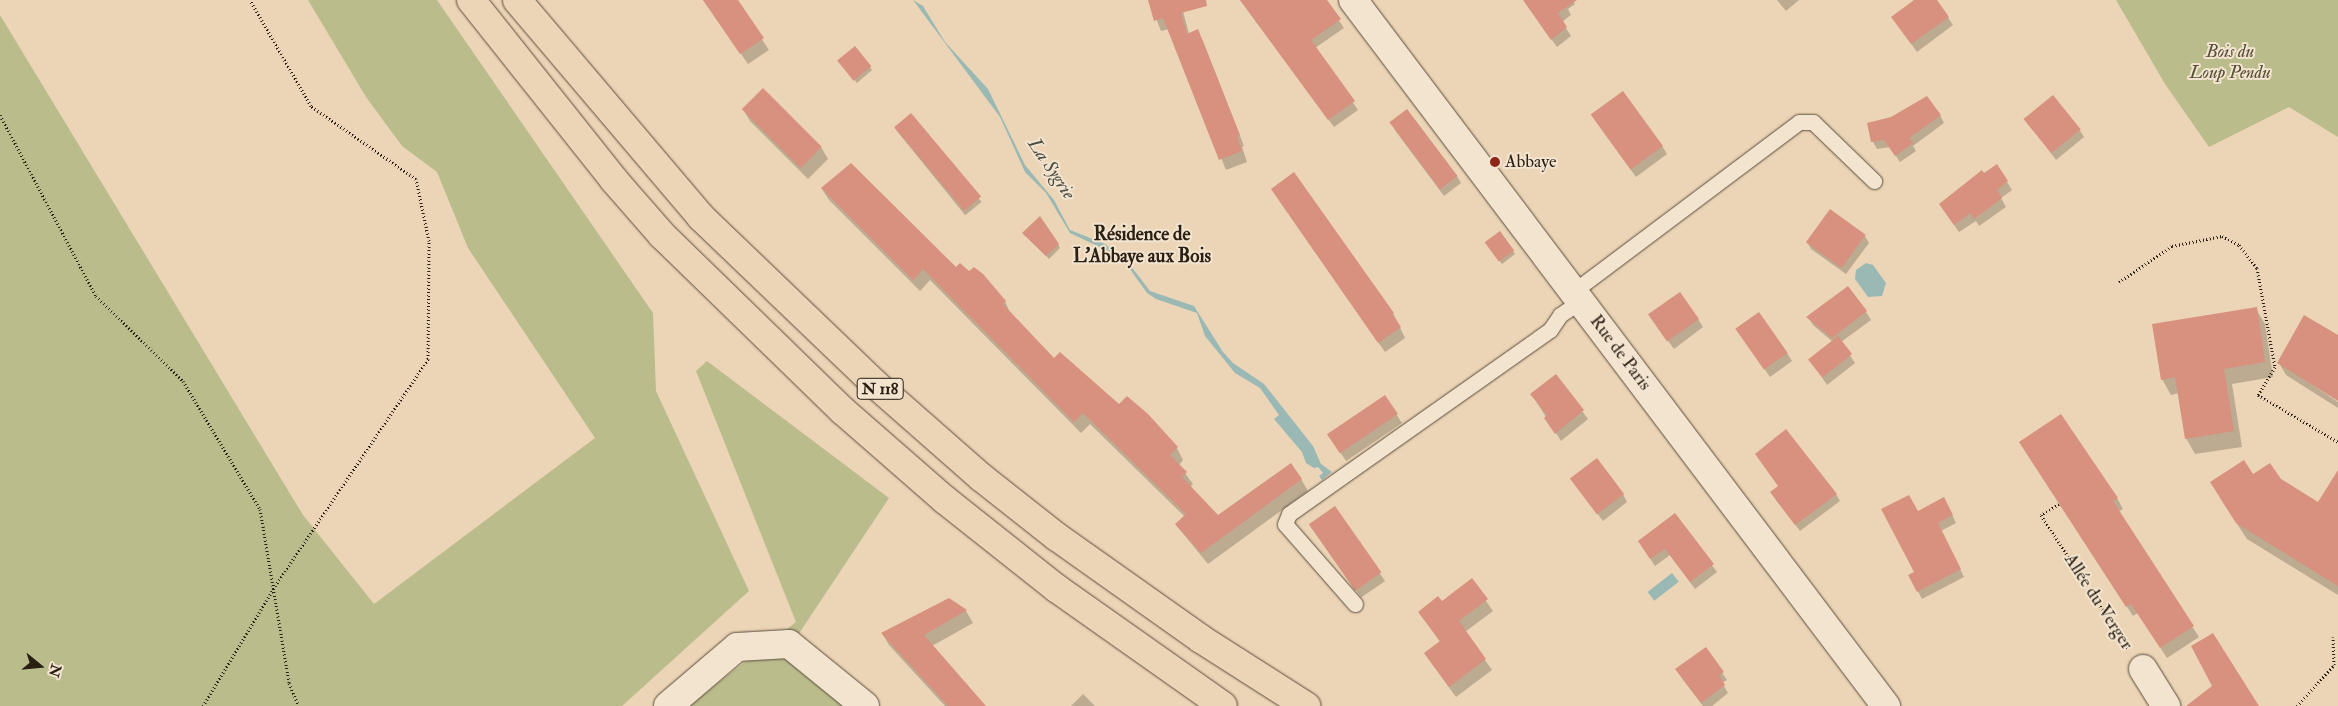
<!DOCTYPE html>
<html>
<head>
<meta charset="utf-8">
<style>
	body { margin:0 }
	#map { position:relative; width:2338px; height:706px; overflow:hidden; background:#ecd5b6; font-family:"IM FELL Double Pica",serif }
	div>[style] { position:absolute }
	[style*='--x'] { left:calc(var(--x)*1px); top:calc(var(--y)*1px); width:calc(var(--w)*1px); rotate:calc(var(--a)*1deg) }
	.green>* { inset:0; background:#bbbc8c }
	.water>* { inset:0; background:#9ab8b4; transform-origin:0 0 }
	.shadow>* { inset:0; background:#0003; transform-origin:0 0 }
	.building>* { inset:0; background:#d7917e; transform-origin:0 0 }
	.path>* { height:3px; margin-top:-1.5px; transform-origin:0; background:repeating-linear-gradient(90deg,#291f13 0 1px,transparent 0 3.5px) }
	.roads { filter:drop-shadow(0 0 1px #5a4c3c) drop-shadow(0 0 1px #5a4c3c) }
	.service>* { height:15px; margin:-7.5px; padding:0 7.5px; transform-origin:7.5px; border-radius:7.5px; background:#f3e4d0 }
	.minor>* { height:28px; margin:-14px; padding:0 14px; transform-origin:14px; border-radius:14px; background:#f3e4d0 }
	.tertiary>* { height:28px; margin:-14px; padding:0 14px; transform-origin:14px; border-radius:14px; background:#f3e4d0 }
	.trunk>* { height:28px; margin:-14px; padding:0 14px; transform-origin:14px; border-radius:14px; background:#ecd5b6 }
	.dots>* { width:14px; height:14px; translate:-50% -50%; box-sizing:border-box; border:2px solid #f3e4d0; border-radius:50% }
	span { translate:-50% -50%; white-space:nowrap; text-align:center; line-height:1.15; -webkit-text-stroke:4px #f3e4d0; paint-order:stroke }
	.shield-label span { padding:1px 4px; background:#f3e4d0; border:1px solid; border-radius:4px; -webkit-text-stroke-width:0 }
	.shield-label { font-size:16px; color:#291f13; font-weight:700 }
	.park-label { font-size:18px; color:#554e37; font-style:italic }
	.poi-label { font-size:18px; color:#291f13 }
	.left { translate:0 -50%; text-align:left }
	.street-label { font-size:18px; color:#291f13 }
	.water-label { font-size:19px; color:#4b4d43; font-style:italic }
	.neighbourhood-label { font-size:19px; color:#291f13; font-weight:700 }
	.north { position:absolute; left:15px; top:641px; width:50px; height:50px; -webkit-text-stroke:4px #f3e4d0; paint-order:stroke; rotate:107deg; font-size:14px; font-weight:700; line-height:20px; text-align:center; color:#291f13 }
	.north::after { content:''; display:block; margin:auto; width:18px; height:22px; background:#291f13; clip-path:polygon(50% 0,100% 100%,50% 72%,0 100%) }
</style>
</head>
<body>
<div id="map">
	<div class="green">
		<i style="clip-path:polygon(308px 0,437px 0,653px 313px,656px 391px,749px 591px,622px 706px,0 706px,0 15px,303px 515px,374px 604px,595px 438px,468px 248px,437px 172px,402px 146px,366px 97px)"></i>
		<i style="clip-path:polygon(2116px 0,2338px 0,2338px 137px,2289px 107px,2209px 147px,2165px 84px)"></i>
		<i style="clip-path:polygon(707px 361px,889px 498px,784px 656px,846px 706px,688px 706px,796px 622px,696px 371px)"></i>
	</div>
	<div class="water">
		<i style="clip-path:polygon(913px 0,923px 6px,945px 42px,988px 89px,1025px 165px,1054px 200px,1070px 230px,1105px 244px,1127px 261px,1150px 291px,1194px 306px,1223px 352px,1233px 363px,1264px 384px,1313px 446px,1321px 464px,1332px 472px,1322px 480px,1319px 476px,1323px 473px,1318px 467px,1314px 468px,1306px 463px,1302px 452px,1274px 419px,1279px 415px,1260px 388px,1235px 373px,1205px 336px,1197px 313px,1156px 299px,1147px 293px,1127px 265px,1110px 252px,1070px 233px,1046px 193px,1025px 172px,1000px 117px)"></i>
		<i style="clip-path:polygon(1866px 263px,1873px 265px,1886px 283px,1882px 296px,1868px 297px,1855px 279px,1856px 270px)"></i>
		<i style="left:1672px;top:573px;width:11px;height:31px;rotate:52deg"></i>
	</div>
	<div class="shadow">
		<i style="clip-path:polygon(703px 0,736px 0,769px 50px,748px 64px)"></i>
		<i style="clip-path:polygon(1149px 0,1180px 0,1189px 34px,1197px 31px,1203px 41px,1244px 146px,1242px 147px,1247px 162px,1226px 170px,1169px 29px,1161px 31px)"></i>
		<i style="clip-path:polygon(1240px 0,1325px 0,1344px 28px,1315px 48px,1358px 110px,1334px 127px)"></i>
		<i style="clip-path:polygon(1524px 0,1573px 0,1575px 4px,1568px 9px,1571px 15px,1562px 22px,1571px 36px,1557px 47px)"></i>
		<i style="clip-path:polygon(1777px 0,1799px 0,1786px 11px)"></i>
		<i style="clip-path:polygon(1916px 0,1936px 0,1953px 25px,1917px 52px,1898px 25px)"></i>
		<i style="clip-path:polygon(842px 65px,870px 67px,872px 70px,857px 83px)"></i>
		<i style="clip-path:polygon(743px 109px,821px 147px,828px 159px,808px 179px,750px 121px)"></i>
		<i style="left:911px;top:115px;width:112px;height:21px;rotate:51deg"></i>
		<i style="clip-path:polygon(1940px 115px,1944px 123px,1913px 146px,1916px 151px,1900px 162px,1890px 147px,1877px 149px,1873px 142px,1868px 123px)"></i>
		<i style="clip-path:polygon(2026px 120px,2079px 129px,2084px 137px,2056px 160px)"></i>
		<i style="clip-path:polygon(1597px 123px,1662px 146px,1667px 154px,1636px 177px)"></i>
		<i style="clip-path:polygon(1394px 129px,1457px 176px,1461px 183px,1444px 196px)"></i>
		<i style="clip-path:polygon(1984px 175px,2007px 182px,2012px 190px,2001px 198px,2006px 207px,1979px 226px,1976px 221px,1959px 232px,1945px 212px)"></i>
		<i style="clip-path:polygon(822px 189px,1005px 301px,1011px 315px,1054px 360px,1177px 448px,1183px 460px,1179px 465px,1193px 484px,1190px 487px,1218px 517px,1301px 479px,1308px 491px,1208px 564px,1176px 525px,1185px 517px,1090px 424px,1081px 433px,930px 280px,920px 291px,829px 200px)"></i>
		<i style="clip-path:polygon(1278px 199px,1393px 313px,1405px 338px,1385px 352px)"></i>
		<i style="clip-path:polygon(1024px 234px,1058px 244px,1060px 248px,1049px 259px)"></i>
		<i style="clip-path:polygon(1865px 236px,1869px 243px,1846px 274px,1811px 249px,1807px 242px)"></i>
		<i style="clip-path:polygon(1488px 245px,1513px 251px,1515px 254px,1502px 264px)"></i>
		<i style="clip-path:polygon(2256px 309px,2265px 324px,2273px 377px,2232px 384px,2242px 447px,2195px 454px,2186px 438px,2179px 393px,2171px 395px,2162px 379px)"></i>
		<i style="clip-path:polygon(1866px 312px,1871px 320px,1841px 342px,1855px 363px,1827px 385px,1810px 359px,1833px 342px,1813px 325px,1808px 317px)"></i>
		<i style="clip-path:polygon(1698px 319px,1703px 327px,1674px 349px,1655px 323px)"></i>
		<i style="clip-path:polygon(1742px 337px,1787px 353px,1792px 361px,1770px 377px)"></i>
		<i style="clip-path:polygon(2338px 337px,2338px 399px,2287px 368px,2338px 402px,2338px 408px,2286px 375px,2279px 363px)"></i>
		<i style="clip-path:polygon(1556px 376px,1588px 419px,1561px 441px,1532px 395px)"></i>
		<i style="clip-path:polygon(1385px 397px,1402px 423px,1346px 461px,1334px 443px)"></i>
		<i style="clip-path:polygon(2027px 453px,2117px 498px,2123px 509px,2118px 512px,2199px 637px,2167px 658px,2138px 613px,2133px 616px)"></i>
		<i style="clip-path:polygon(2338px 473px,2338px 595px,2247px 539px,2220px 498px,2252px 476px,2280px 480px,2319px 504px)"></i>
		<i style="clip-path:polygon(1577px 487px,1623px 494px,1627px 502px,1603px 521px)"></i>
		<i style="clip-path:polygon(1836px 494px,1840px 501px,1800px 531px,1776px 500px)"></i>
		<i style="clip-path:polygon(1948px 506px,1956px 523px,1941px 531px,1964px 577px,1922px 599px,1910px 576px,1916px 573px,1918px 512px)"></i>
		<i style="left:1334px;top:508px;width:89px;height:29px;rotate:55deg"></i>
		<i style="clip-path:polygon(1675px 515px,1717px 572px,1695px 589px,1670px 555px,1655px 566px,1644px 549px)"></i>
		<i style="clip-path:polygon(1471px 580px,1493px 611px,1465px 632px,1492px 670px,1456px 697px,1425px 654px,1440px 642px,1419px 612px,1442px 602px)"></i>
		<i style="clip-path:polygon(948px 599px,966px 611px,973px 623px,932px 646px,984px 706px,945px 706px,889px 645px,882px 633px)"></i>
		<i style="clip-path:polygon(1705px 649px,1727px 680px,1722px 683px,1728px 693px,1712px 706px,1703px 706px,1681px 677px)"></i>
		<i style="clip-path:polygon(1083px 694px,1095px 706px,1071px 706px)"></i>
	</div>
	<div class="building">
		<i style="clip-path:polygon(703px 0,738px 0,764px 38px,740px 54px)"></i>
		<i style="clip-path:polygon(1148px 0,1206px 0,1207px 6px,1181px 13px,1187px 34px,1198px 29px,1240px 135px,1237px 136px,1242px 151px,1219px 160px,1163px 18px,1154px 21px)"></i>
		<i style="clip-path:polygon(1240px 0,1327px 0,1341px 19px,1311px 40px,1355px 101px,1328px 120px)"></i>
		<i style="clip-path:polygon(1523px 0,1577px 0,1558px 13px,1567px 27px,1551px 40px)"></i>
		<i style="clip-path:polygon(1914px 0,1937px 0,1949px 17px,1911px 44px,1891px 17px)"></i>
		<i style="left:855px;top:46px;width:26px;height:23px;rotate:51deg"></i>
		<i style="left:763px;top:88px;width:83px;height:30px;rotate:45deg"></i>
		<i style="left:1623px;top:91px;width:68px;height:40px;rotate:54deg"></i>
		<i style="left:2053px;top:95px;width:44px;height:38px;rotate:51deg"></i>
		<i style="clip-path:polygon(1927px 96px,1941px 115px,1909px 138px,1913px 143px,1895px 156px,1884px 140px,1871px 142px,1867px 123px,1891px 117px)"></i>
		<i style="left:1407px;top:109px;width:84px;height:22px;rotate:53deg"></i>
		<i style="left:911px;top:113px;width:109px;height:22px;rotate:50deg"></i>
		<i style="clip-path:polygon(851px 163px,956px 267px,960px 263px,969px 271px,974px 267px,983px 274px,1006px 301px,1003px 304px,1054px 358px,1060px 352px,1119px 404px,1127px 396px,1148px 414px,1178px 447px,1170px 455px,1187px 472px,1182px 477px,1218px 515px,1291px 463px,1302px 479px,1201px 553px,1175px 524px,1186px 514px,1083px 413px,1074px 422px,923px 269px,913px 280px,821px 188px)"></i>
		<i style="clip-path:polygon(1997px 164px,2008px 181px,1997px 190px,2002px 198px,1974px 219px,1970px 213px,1954px 225px,1939px 204px,1982px 170px,1984px 173px)"></i>
		<i style="clip-path:polygon(1294px 172px,1394px 313px,1392px 314px,1401px 327px,1378px 343px,1271px 189px)"></i>
		<i style="left:1830px;top:209px;width:44px;height:41px;rotate:36deg"></i>
		<i style="clip-path:polygon(1040px 216px,1059px 244px,1046px 256px,1022px 233px)"></i>
		<i style="left:1500px;top:231px;width:24px;height:19px;rotate:54deg"></i>
		<i style="clip-path:polygon(1848px 286px,1867px 311px,1832px 338px,1806px 317px)"></i>
		<i style="left:1680px;top:292px;width:33px;height:39px;rotate:55deg"></i>
		<i style="clip-path:polygon(2257px 307px,2265px 362px,2224px 369px,2234px 431px,2185px 439px,2175px 377px,2161px 380px,2152px 324px)"></i>
		<i style="left:1759px;top:312px;width:50px;height:29px;rotate:55deg"></i>
		<i style="clip-path:polygon(2304px 315px,2338px 335px,2338px 401px,2277px 363px)"></i>
		<i style="left:1838px;top:336px;width:23px;height:38px;rotate:52deg"></i>
		<i style="clip-path:polygon(1556px 374px,1584px 410px,1555px 434px,1544px 418px,1547px 415px,1530px 394px)"></i>
		<i style="left:1385px;top:395px;width:23px;height:70px;rotate:56deg"></i>
		<i style="clip-path:polygon(2061px 414px,2118px 498px,2113px 501px,2194px 626px,2160px 648px,2131px 604px,2126px 607px,2019px 442px)"></i>
		<i style="clip-path:polygon(1786px 429px,1837px 494px,1795px 525px,1770px 492px,1778px 486px,1755px 454px)"></i>
		<i style="left:1597px;top:458px;width:45px;height:34px;rotate:53deg"></i>
		<i style="clip-path:polygon(2244px 460px,2253px 474px,2270px 463px,2281px 479px,2318px 502px,2338px 470px,2338px 586px,2236px 523px,2210px 482px)"></i>
		<i style="clip-path:polygon(1909px 495px,1918px 511px,1944px 497px,1953px 515px,1938px 523px,1961px 569px,1917px 592px,1908px 575px,1914px 572px,1881px 509px)"></i>
		<i style="left:1335px;top:506px;width:81px;height:32px;rotate:55deg"></i>
		<i style="clip-path:polygon(1675px 513px,1714px 564px,1690px 582px,1665px 549px,1650px 559px,1638px 541px)"></i>
		<i style="clip-path:polygon(1472px 578px,1488px 599px,1459px 621px,1486px 659px,1449px 687px,1424px 653px,1440px 641px,1418px 612px,1438px 596px,1442px 601px)"></i>
		<i style="clip-path:polygon(949px 598px,967px 610px,924px 635px,986px 706px,948px 706px,881px 633px)"></i>
		<i style="clip-path:polygon(2213px 633px,2259px 706px,2186px 706px,2212px 686px,2191px 646px)"></i>
		<i style="clip-path:polygon(1706px 647px,1724px 672px,1719px 675px,1725px 685px,1701px 703px,1675px 669px)"></i>
	</div>
	<div class="path">
		<i style="--x:0;--y:115;--w:205;--a:62.1"></i>
		<i style="--x:96;--y:296;--w:122;--a:44.3"></i>
		<i style="--x:183;--y:381;--w:149;--a:59"></i>
		<i style="--x:260;--y:509;--w:176;--a:80.5"></i>
		<i style="--x:289;--y:683;--w:25;--a:67"></i>
		<i style="--x:2119;--y:282;--w:64;--a:-34.2"></i>
		<i style="--x:2172;--y:246;--w:51;--a:-11.3"></i>
		<i style="--x:2222;--y:236;--w:19;--a:28"></i>
		<i style="--x:2239;--y:245;--w:29;--a:52"></i>
		<i style="--x:2257;--y:268;--w:101;--a:79.7"></i>
		<i style="--x:2275;--y:367;--w:33;--a:121"></i>
		<i style="--x:2258;--y:395;--w:93;--a:30.4"></i>
		<i style="--x:2059;--y:504;--w:21;--a:149"></i>
		<i style="--x:2041;--y:515;--w:159;--a:56.8"></i>
		<i style="--x:203;--y:706;--w:140;--a:-59"></i>
		<i style="--x:275;--y:586;--w:274;--a:-56"></i>
		<i style="--x:428;--y:359;--w:118;--a:-89.5"></i>
		<i style="--x:429;--y:241;--w:63;--a:-101.8"></i>
		<i style="--x:416;--y:179;--w:128;--a:-145.2"></i>
		<i style="--x:311;--y:106;--w:122;--a:-119.9"></i>
		<i style="--x:2297;--y:706;--w:55;--a:-47.9"></i>
		<i style="--x:2334;--y:665;--w:28;--a:-92"></i>
	</div>
	<div class="roads">
		<div class="service">
			<i style="--x:1574;--y:291;--w:281;--a:-36.9"></i>
			<i style="--x:1799;--y:122;--w:14;--a:0"></i>
			<i style="--x:1813;--y:122;--w:85;--a:44"></i>
			<i style="--x:1355;--y:604;--w:106;--a:-131.2"></i>
			<i style="--x:1285;--y:524;--w:11;--a:-68"></i>
			<i style="--x:1289;--y:514;--w:319;--a:-35.2"></i>
			<i style="--x:1550;--y:330;--w:18;--a:-56"></i>
			<i style="--x:1560;--y:315;--w:25;--a:-34"></i>
		</div>
		<div class="minor">
			<i style="--x:2143;--y:669;--w:44;--a:58.1"></i>
			<i style="--x:668;--y:706;--w:91;--a:-40.5"></i>
			<i style="--x:737;--y:647;--w:52;--a:-3.3"></i>
			<i style="--x:789;--y:644;--w:98;--a:39.2"></i>
		</div>
		<div class="tertiary">
			<i style="--x:1353;--y:0;--w:885;--a:52.95"></i>
		</div>
		<div class="trunk">
			<i style="--x:471;--y:0;--w:230;--a:51.5"></i>
			<i style="--x:614;--y:180;--w:73;--a:48.9"></i>
			<i style="--x:662;--y:235;--w:252;--a:44.2"></i>
			<i style="--x:843;--y:411;--w:135;--a:41.1"></i>
			<i style="--x:945;--y:500;--w:142;--a:38.4"></i>
			<i style="--x:1056;--y:588;--w:204;--a:35.2"></i>
			<i style="--x:517;--y:0;--w:285;--a:49.7"></i>
			<i style="--x:701;--y:217;--w:241;--a:43.8"></i>
			<i style="--x:875;--y:384;--w:142;--a:41.3"></i>
			<i style="--x:982;--y:478;--w:95;--a:38.2"></i>
			<i style="--x:1057;--y:537;--w:176;--a:35.3"></i>
			<i style="--x:1201;--y:639;--w:125;--a:32.5"></i>
		</div>
	</div>
	<div class="dots">
		<i style="left:1495px;top:162px;background:#8f2418"></i>
	</div>
	<div class="shield-label">
		<span style="left:880px;top:389px">N 118</span>
	</div>
	<div class="park-label">
		<span style="left:2230px;top:63px">Bois du<br>Loup Pendu</span>
	</div>
	<div class="poi-label">
		<span class="left" style="left:1505px;top:162px">Abbaye</span>
	</div>
	<div class="street-label">
		<span style="left:1620px;top:353px;rotate:53deg">Rue de Paris</span>
		<span style="left:2098px;top:602px;rotate:57deg">Allée du Verger</span>
	</div>
	<div class="water-label">
		<span style="left:1051px;top:169px;rotate:56deg">La Sygrie</span>
	</div>
	<div class="neighbourhood-label">
		<span style="left:1142px;top:246px">Résidence de<br>L'Abbaye aux Bois</span>
	</div>
	<div class="north">N</div>
</div>
</body>
</html>
